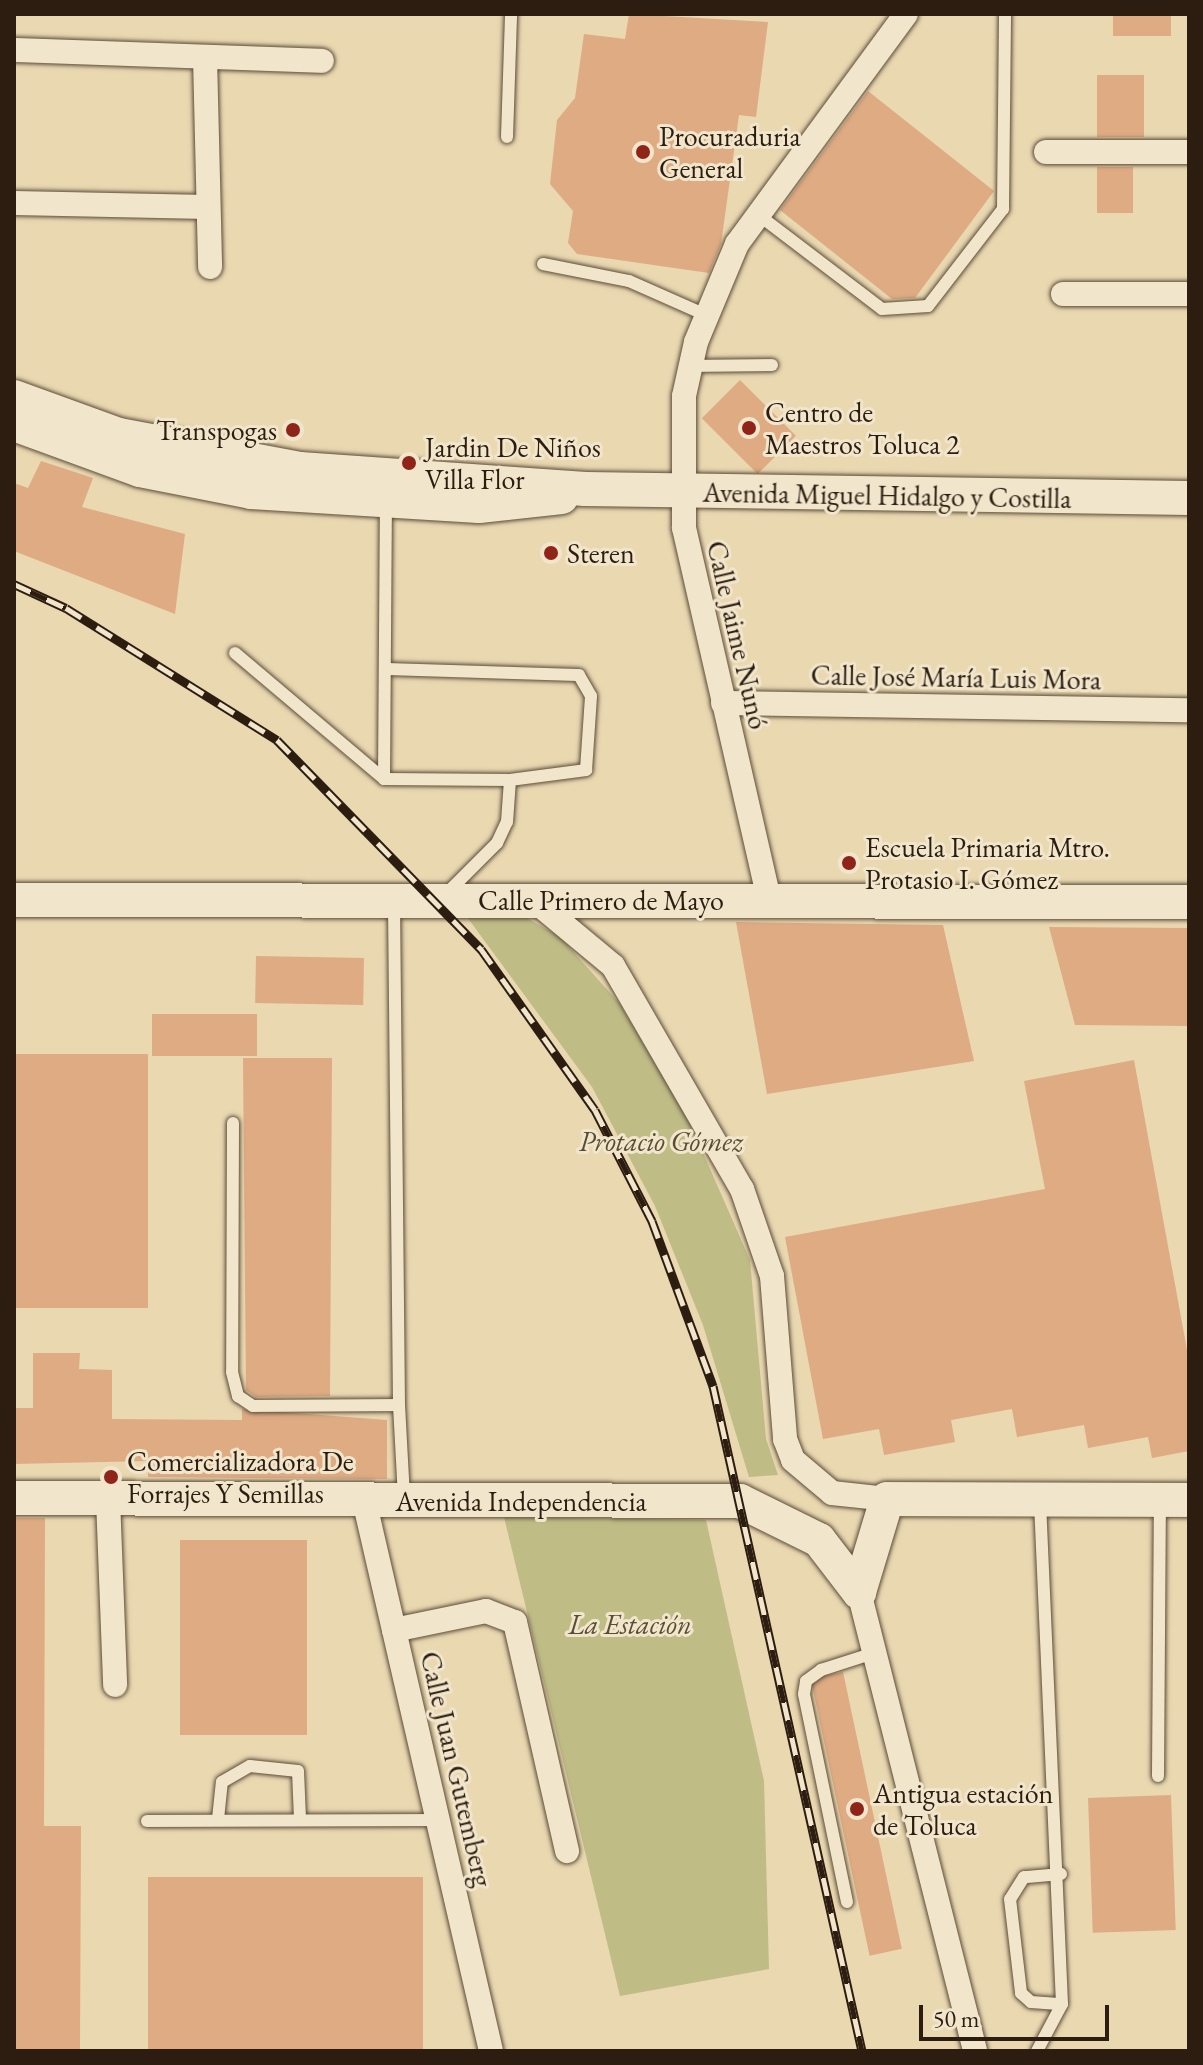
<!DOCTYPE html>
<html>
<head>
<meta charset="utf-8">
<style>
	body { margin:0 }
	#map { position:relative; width:1203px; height:2065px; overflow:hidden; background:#e9d8b0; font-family:"EB Garamond",serif }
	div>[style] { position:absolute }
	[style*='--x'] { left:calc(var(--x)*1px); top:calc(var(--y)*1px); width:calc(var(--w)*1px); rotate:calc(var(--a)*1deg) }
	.green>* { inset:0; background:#bfbc86 }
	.building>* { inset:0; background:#deab83; transform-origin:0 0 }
	.roads { filter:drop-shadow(0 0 2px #5c4c39) drop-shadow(0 0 2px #5c4c39) }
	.service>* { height:12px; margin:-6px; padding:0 6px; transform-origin:6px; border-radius:6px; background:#f1e6cc }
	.minor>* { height:24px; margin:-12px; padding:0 12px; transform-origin:12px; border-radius:12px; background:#f1e6cc }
	.secondary>* { height:34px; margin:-17px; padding:0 17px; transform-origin:17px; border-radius:17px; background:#f1e6cc }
	.rail>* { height:9px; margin-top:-4.5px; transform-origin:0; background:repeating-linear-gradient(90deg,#f1e6cc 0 18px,#2d1d11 0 36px); box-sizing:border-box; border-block:2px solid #2d1d11 }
	.dots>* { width:22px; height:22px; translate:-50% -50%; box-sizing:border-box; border:4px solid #f1e6cc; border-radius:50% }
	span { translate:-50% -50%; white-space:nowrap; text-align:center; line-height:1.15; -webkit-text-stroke:6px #f1e6cc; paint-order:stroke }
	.poi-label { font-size:28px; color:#2d1d11 }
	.left { translate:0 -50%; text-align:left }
	.right { translate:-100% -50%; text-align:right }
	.street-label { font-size:28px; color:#2d1d11 }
	.park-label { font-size:28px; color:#594d34; font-style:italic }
	.frame { position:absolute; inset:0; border:16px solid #2d1d11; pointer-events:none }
	.scale { position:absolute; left:919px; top:2005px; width:190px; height:36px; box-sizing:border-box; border:4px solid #2d1d11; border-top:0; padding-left:10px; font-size:24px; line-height:28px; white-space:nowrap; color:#2d1d11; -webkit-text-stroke:6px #f1e6cc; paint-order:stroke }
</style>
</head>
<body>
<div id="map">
	<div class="green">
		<i style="clip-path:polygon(467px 917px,527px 918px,560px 937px,620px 1004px,689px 1121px,750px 1260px,766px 1439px,778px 1475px,749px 1477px,703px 1325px,655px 1206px,592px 1087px)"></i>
		<i style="clip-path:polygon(504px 1517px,706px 1520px,764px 1781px,769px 1969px,620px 1996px)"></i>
	</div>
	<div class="building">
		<i style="clip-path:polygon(629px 14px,768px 22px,756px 117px,739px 115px,721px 244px,709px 273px,577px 254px,568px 243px,573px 211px,550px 184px,557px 120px,575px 98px,584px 34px,625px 39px)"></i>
		<i style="left:1113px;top:14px;width:58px;height:22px"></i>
		<i style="left:1097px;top:75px;width:47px;height:62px"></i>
		<i style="clip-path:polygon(868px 91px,994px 191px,915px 298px,892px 299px,780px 210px)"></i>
		<i style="left:1097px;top:167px;width:36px;height:46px"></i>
		<i style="left:740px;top:380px;width:79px;height:54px;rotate:45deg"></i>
		<i style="clip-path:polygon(41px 461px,93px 478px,82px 507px,185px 534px,175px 614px,14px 551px,14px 483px,28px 488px)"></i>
		<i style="clip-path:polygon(736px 922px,943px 925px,974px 1061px,767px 1094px)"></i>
		<i style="clip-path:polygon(1049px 927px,1189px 928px,1189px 1026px,1075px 1025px)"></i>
		<i style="left:256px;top:956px;width:108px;height:47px;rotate:1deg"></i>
		<i style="left:152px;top:1014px;width:105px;height:42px"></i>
		<i style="left:14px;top:1054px;width:134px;height:254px"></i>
		<i style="clip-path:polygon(243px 1058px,332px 1058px,330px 1396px,256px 1397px,246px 1390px)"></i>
		<i style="clip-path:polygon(1134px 1060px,1189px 1361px,1189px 1451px,1152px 1458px,1148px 1437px,1088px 1448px,1084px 1425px,1017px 1437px,1012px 1409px,951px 1420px,955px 1442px,884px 1455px,879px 1429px,823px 1439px,785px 1237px,1045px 1189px,1024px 1081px)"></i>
		<i style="clip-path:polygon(33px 1353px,80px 1353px,79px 1369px,112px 1370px,112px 1419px,242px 1420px,242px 1409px,387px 1420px,387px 1479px,148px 1477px,148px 1461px,14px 1464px,14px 1408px,33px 1408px)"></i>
		<i style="clip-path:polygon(14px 1518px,45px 1518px,44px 1826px,81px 1826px,80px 2051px,14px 2051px)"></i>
		<i style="left:180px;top:1540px;width:127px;height:195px"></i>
		<i style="left:843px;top:1672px;width:283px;height:33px;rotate:78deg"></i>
		<i style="left:1171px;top:1795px;width:135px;height:83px;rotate:88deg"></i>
		<i style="left:423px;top:1877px;width:174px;height:275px;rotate:90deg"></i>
	</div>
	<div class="roads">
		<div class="service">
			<i style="--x:507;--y:137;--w:123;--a:-88.1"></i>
			<i style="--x:756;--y:213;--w:158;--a:37.3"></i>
			<i style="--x:882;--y:309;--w:46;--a:-3.7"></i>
			<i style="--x:928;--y:306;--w:123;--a:-52.3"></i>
			<i style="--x:1003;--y:209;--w:195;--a:-89.4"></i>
			<i style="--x:543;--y:264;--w:88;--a:11.2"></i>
			<i style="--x:629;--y:281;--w:84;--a:23.8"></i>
			<i style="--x:690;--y:366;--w:82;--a:-0.7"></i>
			<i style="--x:235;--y:653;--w:195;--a:40.2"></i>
			<i style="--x:384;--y:779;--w:126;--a:0.5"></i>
			<i style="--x:510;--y:780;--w:77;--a:-7.5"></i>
			<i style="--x:586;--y:770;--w:74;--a:-86.1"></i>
			<i style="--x:591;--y:696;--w:24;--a:-120"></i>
			<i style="--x:579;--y:675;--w:194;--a:-178.2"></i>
			<i style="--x:384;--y:779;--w:277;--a:-89.6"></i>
			<i style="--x:447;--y:893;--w:71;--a:-45"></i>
			<i style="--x:497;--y:843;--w:23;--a:-65"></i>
			<i style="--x:507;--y:822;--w:42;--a:-85.9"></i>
			<i style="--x:233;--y:1123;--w:249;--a:90.2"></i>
			<i style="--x:232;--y:1372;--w:25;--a:76"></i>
			<i style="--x:238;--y:1396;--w:18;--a:34"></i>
			<i style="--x:253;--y:1406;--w:146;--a:-0.4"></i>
			<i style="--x:399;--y:1405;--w:501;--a:-90.57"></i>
			<i style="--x:399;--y:1405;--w:92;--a:86.9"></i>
			<i style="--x:1158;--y:1776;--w:273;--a:-89.6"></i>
			<i style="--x:218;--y:1819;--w:37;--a:-84"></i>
			<i style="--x:222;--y:1782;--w:32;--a:-30"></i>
			<i style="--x:250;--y:1766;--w:48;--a:5.9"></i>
			<i style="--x:298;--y:1771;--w:48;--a:87.6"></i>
			<i style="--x:147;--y:1821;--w:291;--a:-0.2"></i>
			<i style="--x:1061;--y:1874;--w:37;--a:175"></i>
			<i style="--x:1024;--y:1877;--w:26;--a:122"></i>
			<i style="--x:1010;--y:1899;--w:95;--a:83.3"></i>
			<i style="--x:1021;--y:1993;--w:13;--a:42"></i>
			<i style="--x:1031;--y:2002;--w:31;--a:4"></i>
			<i style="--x:847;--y:1902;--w:212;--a:-101.7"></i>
			<i style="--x:804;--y:1694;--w:13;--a:-81"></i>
			<i style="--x:806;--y:1681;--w:19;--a:-36"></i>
			<i style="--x:821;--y:1670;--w:56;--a:-17.8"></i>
			<i style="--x:1037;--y:2051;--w:53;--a:-62"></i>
			<i style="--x:1062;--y:2004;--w:501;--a:-92.51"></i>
		</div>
		<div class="minor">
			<i style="--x:14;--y:50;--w:308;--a:2"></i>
			<i style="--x:205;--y:57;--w:210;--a:88.6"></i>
			<i style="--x:1046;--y:152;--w:143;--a:0"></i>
			<i style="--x:14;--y:203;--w:194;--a:1.2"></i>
			<i style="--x:1063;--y:294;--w:126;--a:0"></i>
			<i style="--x:723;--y:703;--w:466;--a:0.9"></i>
			<i style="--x:769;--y:899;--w:381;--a:-102.9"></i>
			<i style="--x:684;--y:528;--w:132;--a:-90"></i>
			<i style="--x:684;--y:396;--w:55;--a:-77.5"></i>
			<i style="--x:696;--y:342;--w:106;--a:-67.3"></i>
			<i style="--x:737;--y:244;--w:285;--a:-53.7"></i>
			<i style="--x:536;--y:902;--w:100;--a:39.7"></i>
			<i style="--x:613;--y:966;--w:258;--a:60"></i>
			<i style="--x:742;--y:1189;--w:92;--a:71"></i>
			<i style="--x:772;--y:1276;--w:164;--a:85.4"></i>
			<i style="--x:785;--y:1439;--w:22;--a:69"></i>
			<i style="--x:793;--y:1460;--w:51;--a:40.2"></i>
			<i style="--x:832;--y:1493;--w:55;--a:6.2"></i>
			<i style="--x:108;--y:1499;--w:186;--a:87.8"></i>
			<i style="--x:364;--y:1500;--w:565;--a:77.02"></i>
			<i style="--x:859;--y:1592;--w:473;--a:75.8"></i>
			<i style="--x:394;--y:1630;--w:94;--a:-11.7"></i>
			<i style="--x:486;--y:1611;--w:31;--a:21"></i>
			<i style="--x:515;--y:1622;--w:235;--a:77.2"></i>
		</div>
		<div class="secondary">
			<i style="--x:14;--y:397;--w:112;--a:19.9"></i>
			<i style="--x:119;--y:435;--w:184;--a:10.6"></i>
			<i style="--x:300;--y:469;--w:286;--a:4"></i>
			<i style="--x:585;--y:489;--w:604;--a:0.85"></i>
			<i style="--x:14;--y:424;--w:134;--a:20.1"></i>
			<i style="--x:140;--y:470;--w:113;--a:11.2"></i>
			<i style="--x:251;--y:492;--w:228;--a:3.5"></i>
			<i style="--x:479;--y:506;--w:83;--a:-6.2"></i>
			<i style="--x:14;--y:900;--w:1175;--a:0.1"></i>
			<i style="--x:14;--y:1498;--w:726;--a:0.24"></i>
			<i style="--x:740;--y:1501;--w:88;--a:26.3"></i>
			<i style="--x:819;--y:1540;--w:66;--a:52.4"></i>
			<i style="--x:859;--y:1592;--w:97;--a:-73.2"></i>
			<i style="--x:887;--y:1499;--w:302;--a:0.2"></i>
		</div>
	</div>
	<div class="rail">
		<i style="--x:14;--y:584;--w:57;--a:24.8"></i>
		<i style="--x:66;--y:608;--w:249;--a:32"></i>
		<i style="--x:277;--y:740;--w:292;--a:45.7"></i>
		<i style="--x:481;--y:949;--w:197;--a:54.7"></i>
		<i style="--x:595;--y:1110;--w:125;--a:62.8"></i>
		<i style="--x:652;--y:1221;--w:176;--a:69.7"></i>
		<i style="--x:713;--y:1386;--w:681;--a:77.37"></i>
	</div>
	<div class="dots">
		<i style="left:643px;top:152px;background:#8f2418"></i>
		<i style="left:749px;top:428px;background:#8f2418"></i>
		<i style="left:293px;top:430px;background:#8f2418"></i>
		<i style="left:409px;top:463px;background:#8f2418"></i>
		<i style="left:551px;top:553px;background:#8f2418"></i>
		<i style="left:849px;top:863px;background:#8f2418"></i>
		<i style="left:111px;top:1477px;background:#8f2418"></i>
		<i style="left:857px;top:1809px;background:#8f2418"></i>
	</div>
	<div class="poi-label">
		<span class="left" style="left:659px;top:152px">Procuraduria<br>General</span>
		<span class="left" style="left:765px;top:428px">Centro de<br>Maestros Toluca 2</span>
		<span class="right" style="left:277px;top:430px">Transpogas</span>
		<span class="left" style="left:425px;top:463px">Jardin De Niños<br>Villa Flor</span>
		<span class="left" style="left:567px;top:553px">Steren</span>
		<span class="left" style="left:865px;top:863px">Escuela Primaria Mtro.<br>Protasio I. Gómez</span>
		<span class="left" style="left:127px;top:1477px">Comercializadora De<br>Forrajes Y Semillas</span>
		<span class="left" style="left:873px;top:1809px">Antigua estación<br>de Toluca</span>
	</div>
	<div class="street-label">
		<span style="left:887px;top:495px;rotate:1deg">Avenida Miguel Hidalgo y Costilla</span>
		<span style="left:738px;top:635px;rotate:77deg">Calle Jaime Nunó</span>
		<span style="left:956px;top:677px;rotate:1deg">Calle José María Luis Mora</span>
		<span style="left:601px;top:900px">Calle Primero de Mayo</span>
		<span style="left:521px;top:1501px">Avenida Independencia</span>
		<span style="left:457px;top:1769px;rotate:77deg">Calle Juan Gutemberg</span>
	</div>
	<div class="park-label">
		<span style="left:661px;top:1141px">Protacio Gómez</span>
		<span style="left:630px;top:1624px">La Estación</span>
	</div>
	<div class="frame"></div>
	<div class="scale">50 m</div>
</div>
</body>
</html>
